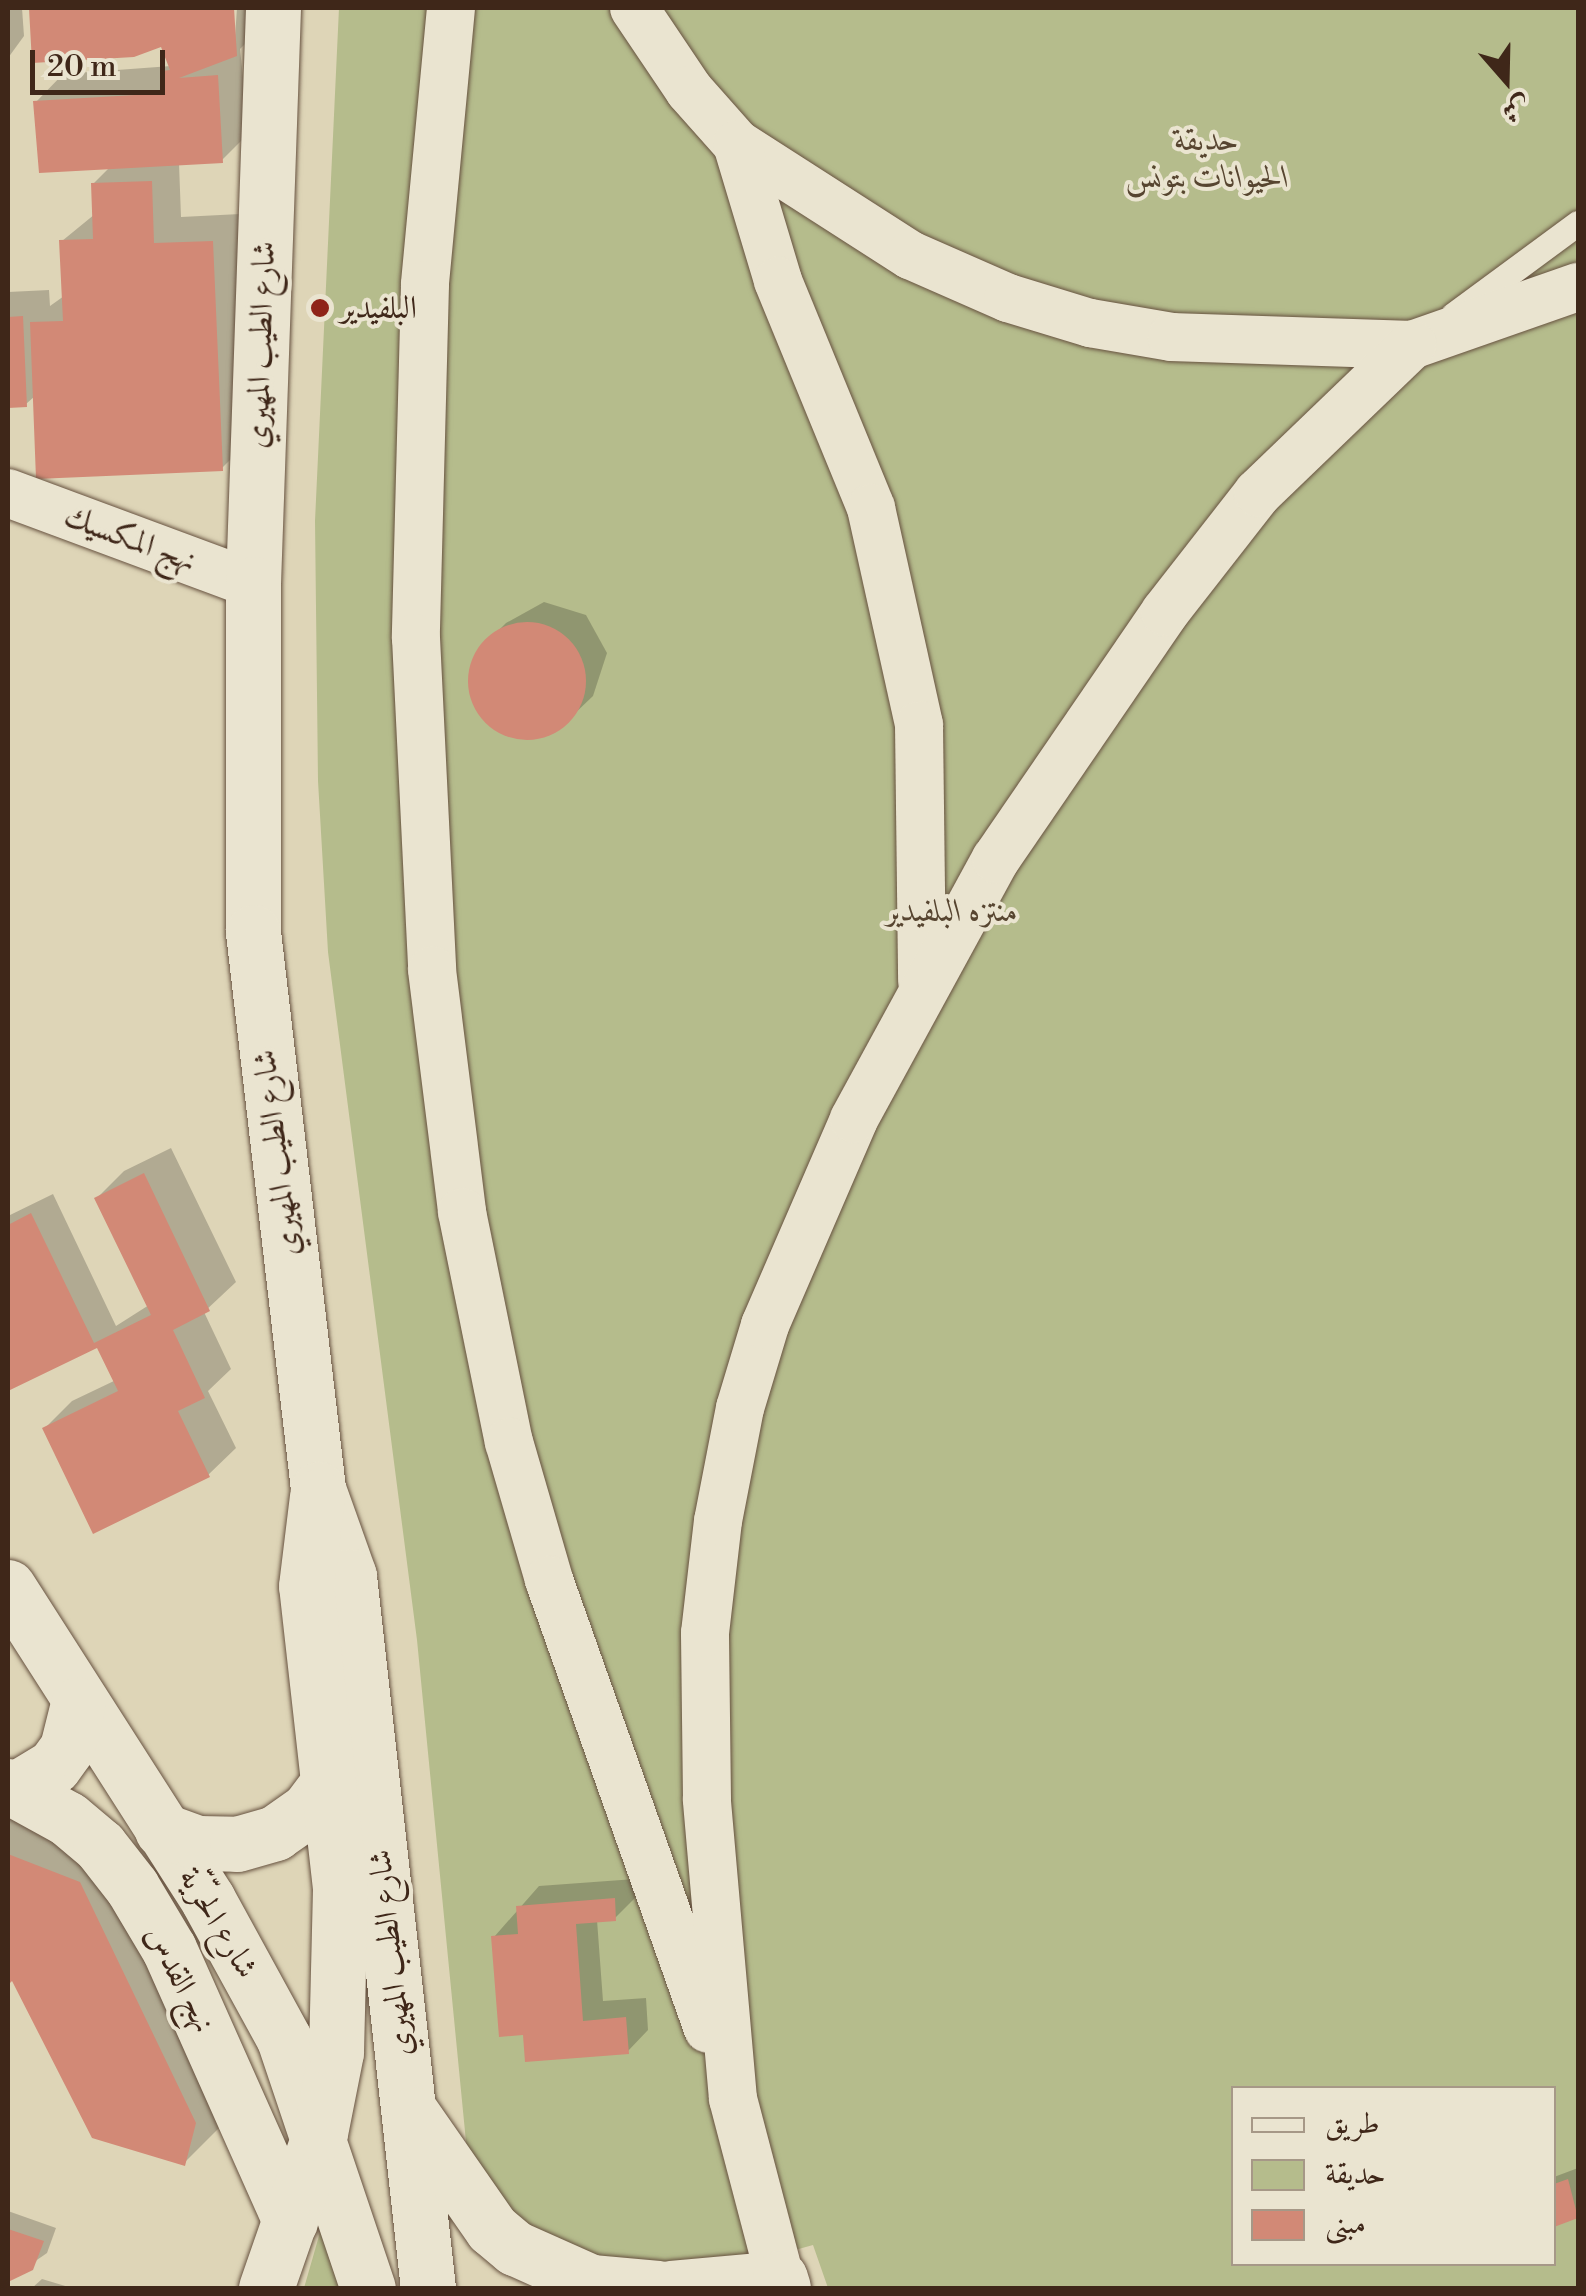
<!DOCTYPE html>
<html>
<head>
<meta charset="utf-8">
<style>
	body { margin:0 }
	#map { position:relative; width:1586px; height:2296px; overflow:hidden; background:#ded5b7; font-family:"Libre Bodoni",Amiri,serif }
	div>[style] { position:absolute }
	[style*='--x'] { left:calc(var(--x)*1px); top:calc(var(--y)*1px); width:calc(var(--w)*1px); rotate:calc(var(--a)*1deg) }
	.green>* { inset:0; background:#b5bc8c }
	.shadow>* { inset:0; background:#0003 }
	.building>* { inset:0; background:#d28976 }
	.round { border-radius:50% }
	.roads { filter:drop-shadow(0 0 2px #675240) drop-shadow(0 0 2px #675240) }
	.lane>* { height:25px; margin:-12.5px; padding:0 12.5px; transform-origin:12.5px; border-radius:12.5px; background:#eae4d0 }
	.street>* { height:48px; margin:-24px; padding:0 24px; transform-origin:24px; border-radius:24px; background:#eae4d0 }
	.secondary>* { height:55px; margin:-27.5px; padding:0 27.5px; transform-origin:27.5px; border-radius:27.5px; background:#eae4d0 }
	.dots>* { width:28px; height:28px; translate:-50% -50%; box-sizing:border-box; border:5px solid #eae4d0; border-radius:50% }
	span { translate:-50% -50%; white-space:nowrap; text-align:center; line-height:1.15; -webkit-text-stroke:8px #eae4d0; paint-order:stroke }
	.park-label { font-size:32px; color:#574530; font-style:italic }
	.poi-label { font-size:32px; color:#3f2719 }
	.left { translate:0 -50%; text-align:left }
	.street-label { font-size:32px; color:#3f2719 }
	.frame { position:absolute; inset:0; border:10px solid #3f2719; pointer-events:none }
	.legend { position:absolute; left:1231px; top:2086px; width:325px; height:180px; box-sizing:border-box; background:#eae4d0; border:2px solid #a69887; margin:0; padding:12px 18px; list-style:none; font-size:30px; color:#3f2719 }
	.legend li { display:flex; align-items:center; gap:20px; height:50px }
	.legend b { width:50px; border:2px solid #a69887 }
	.north { position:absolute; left:1456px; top:30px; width:100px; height:100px; -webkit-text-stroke:8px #eae4d0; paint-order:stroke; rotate:160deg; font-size:28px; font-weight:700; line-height:40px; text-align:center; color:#3f2719 }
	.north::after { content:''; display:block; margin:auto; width:35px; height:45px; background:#3f2719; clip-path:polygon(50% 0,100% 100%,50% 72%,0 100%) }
	.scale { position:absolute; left:30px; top:50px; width:135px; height:45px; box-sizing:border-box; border:5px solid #3f2719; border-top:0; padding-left:12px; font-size:30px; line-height:35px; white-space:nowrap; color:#3f2719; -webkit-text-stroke:8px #eae4d0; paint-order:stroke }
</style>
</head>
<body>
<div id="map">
	<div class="green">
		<i style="clip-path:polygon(evenodd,339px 8px,1578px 8px,1578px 2288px,828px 2288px,813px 2245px,659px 2288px,517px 2229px,467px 2152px,417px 1640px,328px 952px,318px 781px,315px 521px,339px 8px,1234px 2088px,1554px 2088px,1554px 2264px,1234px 2264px,1234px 2088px)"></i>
		<i style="clip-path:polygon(323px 2222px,350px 2288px,304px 2288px)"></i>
	</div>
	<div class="shadow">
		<i style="clip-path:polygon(8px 8px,22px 8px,24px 36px,8px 58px)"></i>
		<i style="clip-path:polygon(31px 8px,232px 8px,234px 51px,237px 8px,262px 8px,263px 26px,240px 49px,249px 133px,222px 160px,179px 163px,181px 217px,240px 214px,249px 441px,222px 468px,35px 396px,26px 404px,8px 405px,8px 292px,49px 290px,50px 306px,64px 296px,62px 241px,95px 214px,93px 184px,111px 166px,36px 102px,63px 74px,171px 66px,163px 44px,34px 60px)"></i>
		<i style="clip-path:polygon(544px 602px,586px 615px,607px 653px,593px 696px,571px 717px,533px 738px,491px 725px,471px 686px,484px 645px,506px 623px)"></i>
		<i style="clip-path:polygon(171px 1148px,236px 1282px,204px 1312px,231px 1369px,208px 1391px,236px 1448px,208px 1475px,45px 1428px,72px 1401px,116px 1380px,98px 1343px,8px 1388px,8px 1216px,53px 1194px,116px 1326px,149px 1305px,97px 1198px,124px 1171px)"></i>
		<i style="clip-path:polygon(8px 1803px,117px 1844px,222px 2125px,184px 2163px,13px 1977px,8px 1982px)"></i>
		<i style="clip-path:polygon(635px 1879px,636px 1897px,615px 1918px,597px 1920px,603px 2001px,646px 1998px,648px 2030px,628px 2051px,525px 2033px,494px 1937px,539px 1886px)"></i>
		<i style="clip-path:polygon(1578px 2168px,1578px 2215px,1554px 2224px,1554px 2177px)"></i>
		<i style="clip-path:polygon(8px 2211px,56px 2228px,47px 2253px,8px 2280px)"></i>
		<i style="clip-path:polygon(42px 2279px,72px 2288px,32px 2288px)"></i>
	</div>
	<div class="building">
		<i style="clip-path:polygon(29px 8px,234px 8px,237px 56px,179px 78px,218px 75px,223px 163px,39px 173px,33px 101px,152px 94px,164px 90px,162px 71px,170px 70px,161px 47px,134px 57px,32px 63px)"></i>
		<i style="clip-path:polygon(152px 181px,154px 243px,213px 241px,223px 471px,36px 479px,30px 322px,63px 321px,59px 240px,93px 239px,91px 183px)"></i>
		<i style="clip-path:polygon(23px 316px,27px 407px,8px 408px,8px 317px)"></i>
		<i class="round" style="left:468px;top:622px;width:118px;height:118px"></i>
		<i style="clip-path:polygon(144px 1173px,210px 1311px,173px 1330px,205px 1398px,178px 1411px,210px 1477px,93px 1534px,42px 1428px,118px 1391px,97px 1348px,8px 1391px,8px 1225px,31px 1213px,94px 1343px,151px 1315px,94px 1198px)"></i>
		<i style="clip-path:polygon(8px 1854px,80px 1882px,196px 2123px,185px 2166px,92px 2138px,12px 1981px,8px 1985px)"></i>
		<i style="clip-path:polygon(615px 1898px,616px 1921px,576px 1924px,583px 2021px,626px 2017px,629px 2054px,525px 2062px,523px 2035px,499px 2037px,491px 1936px,518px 1934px,516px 1906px)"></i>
		<i style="clip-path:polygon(1568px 2179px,1578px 2218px,1554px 2227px,1554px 2184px)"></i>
		<i style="clip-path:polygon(8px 2229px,44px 2241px,33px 2270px,8px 2282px)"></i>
	</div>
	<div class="roads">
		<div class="lane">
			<i style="--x:1453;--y:315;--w:155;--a:-36.4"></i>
		</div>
		<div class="street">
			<i style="--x:451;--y:8;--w:278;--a:95.4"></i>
			<i style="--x:425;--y:285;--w:353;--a:91.5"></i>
			<i style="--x:416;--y:638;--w:332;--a:87.2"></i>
			<i style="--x:432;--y:970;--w:244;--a:82.9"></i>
			<i style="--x:462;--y:1212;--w:235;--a:78.5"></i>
			<i style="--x:509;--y:1442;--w:144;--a:73.8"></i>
			<i style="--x:549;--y:1580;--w:476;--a:70.5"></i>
			<i style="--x:634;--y:8;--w:99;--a:56.1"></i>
			<i style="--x:689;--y:90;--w:72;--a:48.4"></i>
			<i style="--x:737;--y:144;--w:206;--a:32.7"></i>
			<i style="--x:910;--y:255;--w:107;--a:23.7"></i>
			<i style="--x:1008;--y:298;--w:86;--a:17"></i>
			<i style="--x:1090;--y:323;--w:83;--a:9.7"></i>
			<i style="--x:1172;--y:337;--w:240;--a:1.9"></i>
			<i style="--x:1412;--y:345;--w:176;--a:-19.3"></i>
			<i style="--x:737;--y:144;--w:143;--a:73.3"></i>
			<i style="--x:778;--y:281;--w:245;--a:67.7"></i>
			<i style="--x:871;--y:508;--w:222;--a:77.5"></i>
			<i style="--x:919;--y:725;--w:256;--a:89.3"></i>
			<i style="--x:8;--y:493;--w:261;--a:20.4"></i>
			<i style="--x:780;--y:2278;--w:185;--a:-104.7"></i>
			<i style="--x:733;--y:2099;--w:301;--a:-95"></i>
			<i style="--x:707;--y:1799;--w:166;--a:-90.7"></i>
			<i style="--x:705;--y:1633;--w:113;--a:-83.4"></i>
			<i style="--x:718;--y:1521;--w:115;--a:-79"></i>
			<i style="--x:740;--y:1408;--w:87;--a:-73.2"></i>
			<i style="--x:765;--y:1325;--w:224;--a:-66.6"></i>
			<i style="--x:854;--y:1119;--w:296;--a:-61.4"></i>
			<i style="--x:996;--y:859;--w:299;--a:-55.6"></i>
			<i style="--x:1165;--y:612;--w:151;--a:-52"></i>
			<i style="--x:1258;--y:493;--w:214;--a:-43.9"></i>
		</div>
		<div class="secondary">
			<i style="--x:273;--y:8;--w:576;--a:91.99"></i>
			<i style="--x:253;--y:584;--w:348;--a:90"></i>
			<i style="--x:253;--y:932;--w:561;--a:83.34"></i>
			<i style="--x:318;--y:1489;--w:92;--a:70.4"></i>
			<i style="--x:349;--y:1576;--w:716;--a:83.67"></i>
			<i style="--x:8;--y:1587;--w:371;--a:57.4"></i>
			<i style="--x:208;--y:1900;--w:158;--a:61.3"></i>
			<i style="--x:284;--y:2039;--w:263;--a:71.4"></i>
			<i style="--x:8;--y:1786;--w:68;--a:28.8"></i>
			<i style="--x:68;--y:1819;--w:42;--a:40.2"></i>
			<i style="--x:100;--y:1846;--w:52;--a:52"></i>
			<i style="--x:132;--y:1887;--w:72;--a:59.2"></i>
			<i style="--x:169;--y:1949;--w:298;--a:66"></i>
			<i style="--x:16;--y:1789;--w:44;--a:-31.2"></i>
			<i style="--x:54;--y:1766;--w:22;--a:-54"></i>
			<i style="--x:67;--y:1748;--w:45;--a:-76"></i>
			<i style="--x:162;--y:1830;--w:38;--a:20"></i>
			<i style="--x:198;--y:1843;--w:39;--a:1"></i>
			<i style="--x:237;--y:1844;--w:40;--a:-16"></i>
			<i style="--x:275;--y:1833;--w:39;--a:-35"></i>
			<i style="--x:307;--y:1811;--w:39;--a:-53"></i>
			<i style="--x:412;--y:2114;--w:140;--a:55.2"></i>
			<i style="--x:492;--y:2229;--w:30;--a:40"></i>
			<i style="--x:515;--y:2248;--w:83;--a:24.1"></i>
			<i style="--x:591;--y:2282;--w:67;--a:5.1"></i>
			<i style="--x:266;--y:2288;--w:164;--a:-70.8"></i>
			<i style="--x:320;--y:2133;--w:83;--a:-78.8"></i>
			<i style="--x:336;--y:2052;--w:164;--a:-88.6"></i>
			<i style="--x:340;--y:1888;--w:304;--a:-96.4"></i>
			<i style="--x:306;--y:1586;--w:90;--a:-83"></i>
			<i style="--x:671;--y:2288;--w:109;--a:-5.2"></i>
			<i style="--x:780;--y:2278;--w:10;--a:73"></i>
		</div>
	</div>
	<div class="dots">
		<i style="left:320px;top:308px;background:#8f2418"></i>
	</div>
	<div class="park-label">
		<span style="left:1207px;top:159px">حديقة<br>الحيوانات بتونس</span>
		<span style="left:952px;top:911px">منتزه البلفيدير</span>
	</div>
	<div class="poi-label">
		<span class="left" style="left:340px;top:308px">البلفيدير</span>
	</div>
	<div class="street-label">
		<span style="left:261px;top:345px;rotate:-88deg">شارع الطيب المهيري</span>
		<span style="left:130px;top:539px;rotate:20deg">نهج المكسيك</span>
		<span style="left:277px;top:1153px;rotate:-97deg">شارع الطيب المهيري</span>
		<span style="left:218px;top:1923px;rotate:59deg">شارع الحرّيّة</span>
		<span style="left:391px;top:1953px;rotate:-96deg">شارع الطيب المهيري</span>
		<span style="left:180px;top:1979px;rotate:63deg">نهج القدس</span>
	</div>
	<div class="frame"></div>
	<ul class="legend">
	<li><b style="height:12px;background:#eae4d0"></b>طريق</li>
	<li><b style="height:28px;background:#b5bc8c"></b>حديقة</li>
	<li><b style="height:28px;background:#d28976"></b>مبنى</li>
	</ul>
	<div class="north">ش</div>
	<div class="scale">20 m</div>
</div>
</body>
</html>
